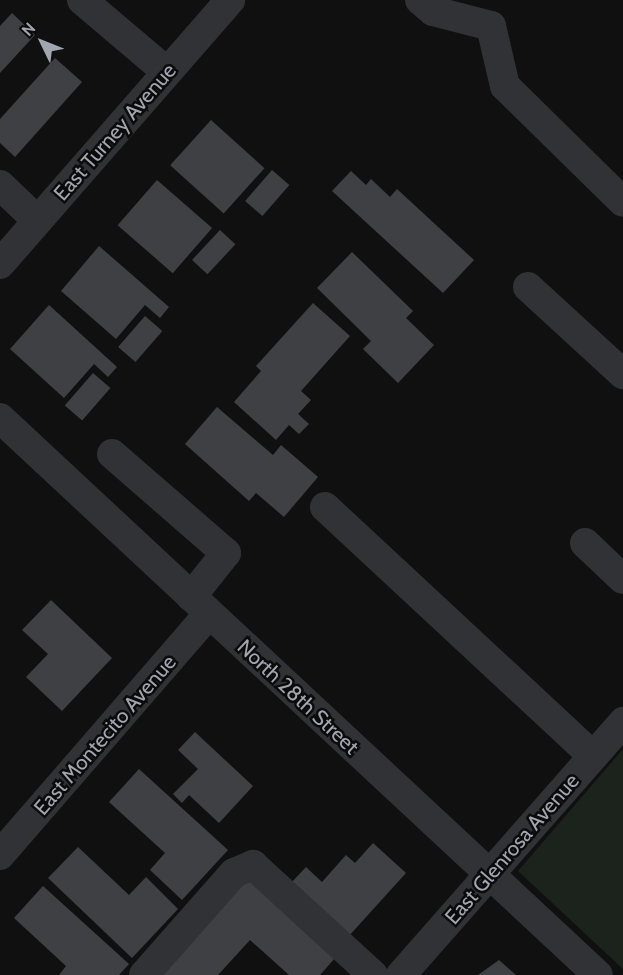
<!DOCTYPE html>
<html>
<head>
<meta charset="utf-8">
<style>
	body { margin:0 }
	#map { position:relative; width:623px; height:975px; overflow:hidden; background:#101011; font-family:Cabin,sans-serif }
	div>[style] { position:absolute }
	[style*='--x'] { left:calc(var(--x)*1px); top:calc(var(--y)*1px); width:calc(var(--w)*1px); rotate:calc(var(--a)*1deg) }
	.green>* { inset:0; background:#1c231d }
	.building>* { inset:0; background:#3f4044; transform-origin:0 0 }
	.minor>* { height:30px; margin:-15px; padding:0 15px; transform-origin:15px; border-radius:15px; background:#313236 }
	span { translate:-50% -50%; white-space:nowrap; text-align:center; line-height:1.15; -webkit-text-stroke:5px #0b0b0c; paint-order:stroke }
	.street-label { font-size:21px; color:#a1a6b1 }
	.north { position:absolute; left:12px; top:12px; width:60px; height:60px; -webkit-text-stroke:4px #0b0b0c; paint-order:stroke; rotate:313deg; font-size:16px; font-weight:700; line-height:24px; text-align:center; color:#a1a6b1 }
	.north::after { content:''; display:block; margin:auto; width:21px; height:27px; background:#a1a6b1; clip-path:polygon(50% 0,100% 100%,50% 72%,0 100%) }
</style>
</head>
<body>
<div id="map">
	<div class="green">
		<i style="clip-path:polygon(623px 749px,623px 969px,518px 871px)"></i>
	</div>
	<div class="building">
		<i style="clip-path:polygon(12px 13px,35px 35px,0 73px,0 26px)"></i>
		<i style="clip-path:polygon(55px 58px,82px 82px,15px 157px,0 143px,0 119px)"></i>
		<i style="left:211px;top:120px;width:72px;height:61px;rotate:42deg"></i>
		<i style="left:272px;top:170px;width:23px;height:41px;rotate:41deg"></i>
		<i style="clip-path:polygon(351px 171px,366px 185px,371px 179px,390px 197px,397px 189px,474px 260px,443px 293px,332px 191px)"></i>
		<i style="left:157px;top:180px;width:73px;height:60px;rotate:41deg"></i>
		<i style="left:220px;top:230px;width:21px;height:41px;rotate:43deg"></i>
		<i style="clip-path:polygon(99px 246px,169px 307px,160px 318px,145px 305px,116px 339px,61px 291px)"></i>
		<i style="clip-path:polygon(352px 252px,413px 311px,406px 318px,434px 345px,398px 383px,363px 349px,371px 341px,317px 288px)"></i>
		<i style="clip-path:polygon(313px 303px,350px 336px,301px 391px,311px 400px,298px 414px,309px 424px,299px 434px,289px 425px,276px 440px,234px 402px,261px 371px,256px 366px)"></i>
		<i style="clip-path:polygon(49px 305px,117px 367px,108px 377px,94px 364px,64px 398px,10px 349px)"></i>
		<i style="left:145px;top:316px;width:23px;height:41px;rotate:41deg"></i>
		<i style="left:93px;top:373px;width:23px;height:43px;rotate:41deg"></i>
		<i style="clip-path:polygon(217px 407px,273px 455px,281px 445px,318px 477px,284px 517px,256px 493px,249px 501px,185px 444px)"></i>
		<i style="clip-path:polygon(51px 600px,112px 658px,62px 711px,26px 677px,48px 654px,22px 630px)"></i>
		<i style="clip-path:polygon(195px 732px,253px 786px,219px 823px,189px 795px,182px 803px,173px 794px,198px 769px,178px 750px)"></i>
		<i style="clip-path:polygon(139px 769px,228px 850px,182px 900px,150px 870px,165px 853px,109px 802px)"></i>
		<i style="clip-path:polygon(373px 843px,406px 873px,348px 937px,290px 884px,306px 867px,322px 882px,346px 855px,355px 863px)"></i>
		<i style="clip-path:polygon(78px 847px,129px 895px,146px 877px,178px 909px,132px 958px,48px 878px)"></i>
		<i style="clip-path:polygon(247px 878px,335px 958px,320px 975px,289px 975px,250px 940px,218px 975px,159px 975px)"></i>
		<i style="clip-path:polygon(43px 886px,129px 964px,119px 975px,59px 975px,66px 966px,14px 918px)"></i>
		<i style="clip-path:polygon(499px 960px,516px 975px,478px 975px)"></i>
	</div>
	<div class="minor">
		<i style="--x:82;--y:0;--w:111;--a:40.3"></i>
		<i style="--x:420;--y:0;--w:17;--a:40"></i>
		<i style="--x:433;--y:11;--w:60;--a:14.5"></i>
		<i style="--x:491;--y:26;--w:62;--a:76.9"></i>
		<i style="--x:505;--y:86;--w:165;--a:44.5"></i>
		<i style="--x:0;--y:185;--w:52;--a:43.5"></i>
		<i style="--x:0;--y:264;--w:350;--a:-48.9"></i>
		<i style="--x:528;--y:287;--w:129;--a:42.5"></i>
		<i style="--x:0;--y:418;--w:817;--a:42.97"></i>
		<i style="--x:112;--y:454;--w:151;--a:41"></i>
		<i style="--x:226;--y:553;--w:56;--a:128.5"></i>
		<i style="--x:325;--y:507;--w:366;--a:42.9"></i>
		<i style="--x:585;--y:543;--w:52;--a:43.5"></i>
		<i style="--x:0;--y:855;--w:319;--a:-49.1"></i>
		<i style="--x:144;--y:975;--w:136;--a:-48.6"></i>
		<i style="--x:234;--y:873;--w:21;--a:-23"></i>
		<i style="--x:253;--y:865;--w:163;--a:42.5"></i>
		<i style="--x:401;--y:975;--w:337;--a:-48.7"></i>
	</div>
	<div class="street-label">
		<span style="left:115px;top:132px;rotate:-49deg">East Turney Avenue</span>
		<span style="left:298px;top:697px;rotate:43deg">North 28th Street</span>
		<span style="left:105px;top:735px;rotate:-49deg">East Montecito Avenue</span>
		<span style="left:512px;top:849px;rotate:-49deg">East Glenrosa Avenue</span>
	</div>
	<div class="north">N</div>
</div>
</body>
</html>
